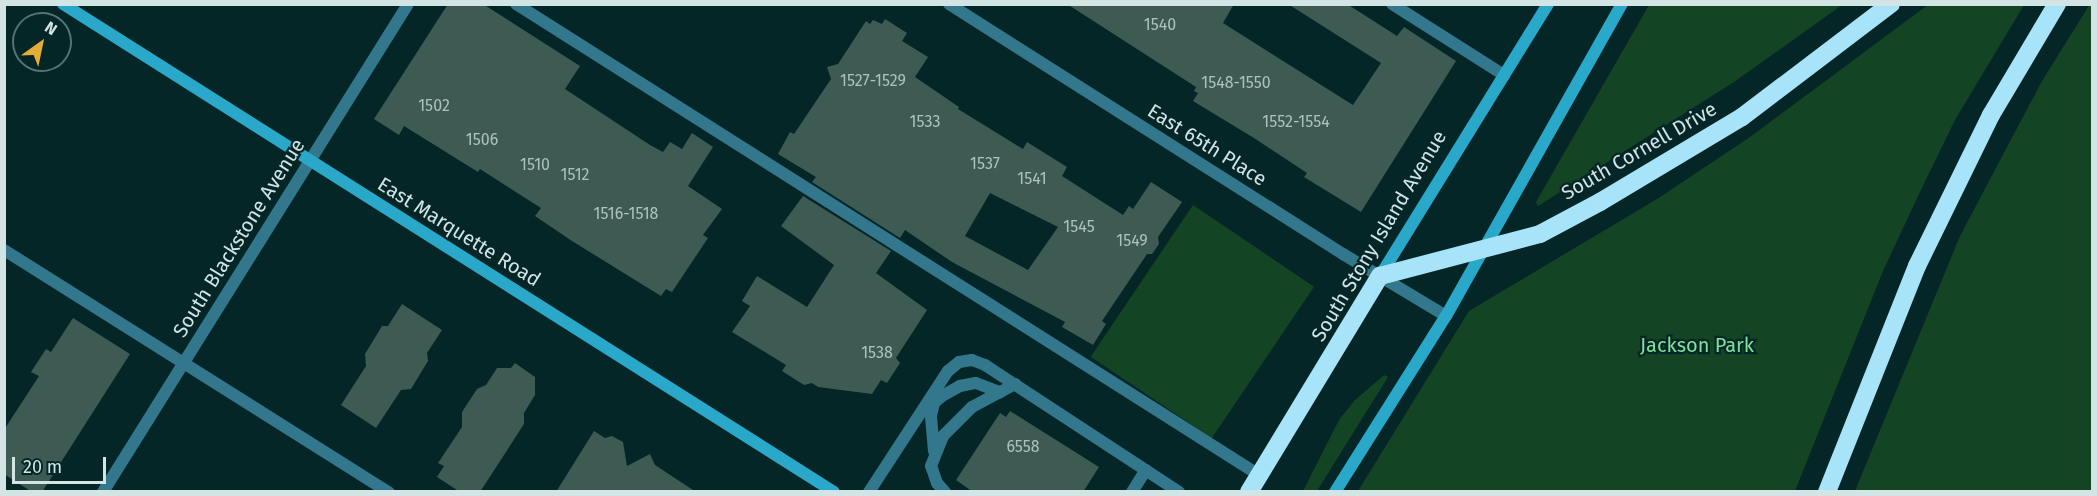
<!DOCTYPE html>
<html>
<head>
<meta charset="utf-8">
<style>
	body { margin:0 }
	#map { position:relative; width:2097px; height:496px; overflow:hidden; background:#042627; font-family:"Fira Sans",sans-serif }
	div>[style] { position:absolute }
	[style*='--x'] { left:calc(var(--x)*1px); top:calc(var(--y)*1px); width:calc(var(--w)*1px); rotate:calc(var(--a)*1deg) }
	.green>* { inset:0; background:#134524; transform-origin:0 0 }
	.building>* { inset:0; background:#3d5b52 }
	.lane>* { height:12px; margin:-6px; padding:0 6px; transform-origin:6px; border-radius:6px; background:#32778c }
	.street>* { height:12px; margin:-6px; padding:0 6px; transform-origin:6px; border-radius:6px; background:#32778c }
	.secondary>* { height:12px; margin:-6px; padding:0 6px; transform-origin:6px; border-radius:6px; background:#2aa8ca }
	.highway>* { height:18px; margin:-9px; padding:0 9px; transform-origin:9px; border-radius:9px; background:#a8e4f9 }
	span { translate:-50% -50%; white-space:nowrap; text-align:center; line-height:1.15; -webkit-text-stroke:4.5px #042627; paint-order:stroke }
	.number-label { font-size:16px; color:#adc2c0 }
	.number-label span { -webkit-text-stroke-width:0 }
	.street-label { font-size:20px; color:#d2e4e4 }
	.park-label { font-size:20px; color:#7fe29a }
	.frame { position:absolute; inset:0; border:6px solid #d2e4e4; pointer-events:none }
	.north { position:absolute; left:12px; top:12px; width:60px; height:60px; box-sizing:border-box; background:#042627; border:2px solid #567273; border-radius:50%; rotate:33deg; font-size:16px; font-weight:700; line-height:24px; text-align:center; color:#d2e4e4 }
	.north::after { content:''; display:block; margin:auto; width:21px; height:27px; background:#e5ad35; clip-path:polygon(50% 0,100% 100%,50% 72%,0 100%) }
	.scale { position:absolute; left:12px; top:457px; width:94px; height:27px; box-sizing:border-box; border:3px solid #d2e4e4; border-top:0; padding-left:8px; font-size:18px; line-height:21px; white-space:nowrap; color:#d2e4e4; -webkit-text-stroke:4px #042627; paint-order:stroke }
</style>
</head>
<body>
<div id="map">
	<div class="green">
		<i style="clip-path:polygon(1929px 4px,2024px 5px,1955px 120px,1918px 196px,1883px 271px,1795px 491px,1358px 491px,1469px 311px,1657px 199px,1750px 137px)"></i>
		<i style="clip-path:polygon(2090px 4px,2092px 5px,2092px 491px,1855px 491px,1960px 236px,2042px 81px)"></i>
		<i style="clip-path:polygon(1649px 5px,1842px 5px,1734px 82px,1538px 206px,1536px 202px)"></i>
		<i style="left:1193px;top:205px;width:146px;height:183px;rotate:34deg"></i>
		<i style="clip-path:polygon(1384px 375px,1388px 377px,1317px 491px,1303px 491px,1339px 420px,1355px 400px)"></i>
	</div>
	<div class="building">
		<i style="clip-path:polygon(448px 4px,483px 4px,580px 66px,565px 89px,650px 145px,663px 152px,670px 142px,682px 149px,692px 133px,713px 147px,688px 186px,722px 209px,703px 235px,708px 238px,672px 292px,666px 289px,661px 296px,572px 241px,535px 216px,541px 208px,480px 169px,478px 172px,404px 126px,399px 135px,374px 119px)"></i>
		<i style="clip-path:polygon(1067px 4px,1234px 4px,1223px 23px,1353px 105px,1381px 63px,1288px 4px,1347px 4px,1397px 36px,1404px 27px,1456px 61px,1361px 212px,1304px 177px,1307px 173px,1254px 138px,1193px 101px,1198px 93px,1194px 91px,1196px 87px)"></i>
		<i style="clip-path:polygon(evenodd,885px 19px,907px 33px,902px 41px,928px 57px,915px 77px,959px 107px,958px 109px,1023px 149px,1027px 142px,1067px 167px,1062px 176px,1123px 215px,1129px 206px,1133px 209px,1151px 182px,1182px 202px,1158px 237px,1159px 244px,1152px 254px,1147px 254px,1102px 321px,1106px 324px,1093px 345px,1062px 327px,1065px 322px,952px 262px,905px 230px,900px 238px,812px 182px,816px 177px,778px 154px,790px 132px,794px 134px,831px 79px,827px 67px,838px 64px,866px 21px,870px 24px,873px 20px,882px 24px,885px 19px,990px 193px,1058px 227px,1028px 270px,965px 236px,990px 193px)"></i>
		<i style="clip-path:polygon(803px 196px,891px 251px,876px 273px,927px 310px,896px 358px,900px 363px,887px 383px,881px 380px,872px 394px,818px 387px,812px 383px,804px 385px,782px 371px,786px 365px,732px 332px,750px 306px,742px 301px,757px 276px,807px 307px,834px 265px,781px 226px)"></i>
		<i style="clip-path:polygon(402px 304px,442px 330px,427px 353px,428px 361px,411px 389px,401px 390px,376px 428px,341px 405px,366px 366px,365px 354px,382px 326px,388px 326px)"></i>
		<i style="clip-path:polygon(73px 318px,130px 354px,42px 492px,32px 492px,4px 474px,4px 430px,39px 376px,31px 372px,46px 349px,51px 352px)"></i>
		<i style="clip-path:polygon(515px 363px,535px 377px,535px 395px,524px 413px,524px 424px,480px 492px,460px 492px,437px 477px,444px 466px,438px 463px,462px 427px,462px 412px,477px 389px,486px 385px,497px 368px,511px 368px)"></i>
		<i style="clip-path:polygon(1010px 411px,1099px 467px,1083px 492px,973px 492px,956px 480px,1000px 413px,1006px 417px)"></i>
		<i style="clip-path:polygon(594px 431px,605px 438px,612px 436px,623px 442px,627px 466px,650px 454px,655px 465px,696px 492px,556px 492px)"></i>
	</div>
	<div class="lane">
		<i style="--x:516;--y:4;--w:880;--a:32.37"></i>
		<i style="--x:1392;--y:4;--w:133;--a:32.4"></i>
		<i style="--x:4;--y:250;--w:455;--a:32.2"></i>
		<i style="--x:934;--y:451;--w:35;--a:-95"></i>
		<i style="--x:931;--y:416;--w:13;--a:-77"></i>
		<i style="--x:934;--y:403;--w:11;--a:-41"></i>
		<i style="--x:942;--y:396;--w:21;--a:-29"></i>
		<i style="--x:960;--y:386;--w:16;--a:-11"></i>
		<i style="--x:976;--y:383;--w:26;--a:21"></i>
		<i style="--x:869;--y:492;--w:145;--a:-56.9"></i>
		<i style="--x:948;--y:371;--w:14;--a:-39"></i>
		<i style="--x:959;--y:362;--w:13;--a:-9"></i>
		<i style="--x:972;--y:360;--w:14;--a:21"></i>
		<i style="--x:985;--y:365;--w:232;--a:33.2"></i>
		<i style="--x:945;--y:492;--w:12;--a:-132"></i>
		<i style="--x:937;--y:483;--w:18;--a:-109"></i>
		<i style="--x:931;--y:466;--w:32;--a:-68"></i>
		<i style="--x:943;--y:436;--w:41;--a:-45"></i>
		<i style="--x:972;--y:407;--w:49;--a:-28.1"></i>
		<i style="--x:1132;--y:492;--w:26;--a:-58"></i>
	</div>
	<div class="street">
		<i style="--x:949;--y:4;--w:467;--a:32.4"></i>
		<i style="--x:1343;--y:254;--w:120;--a:31"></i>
		<i style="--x:103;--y:492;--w:575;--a:-57.99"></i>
	</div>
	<div class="secondary">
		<i style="--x:63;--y:4;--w:912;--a:32.33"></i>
		<i style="--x:1380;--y:276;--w:320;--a:-58.3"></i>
		<i style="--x:1335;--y:492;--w:208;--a:-57.8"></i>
		<i style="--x:1446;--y:316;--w:358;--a:-60.6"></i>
	</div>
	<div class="highway">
		<i style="--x:1249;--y:492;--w:253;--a:-58.8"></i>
		<i style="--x:1380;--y:276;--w:165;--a:-14.7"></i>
		<i style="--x:1540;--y:234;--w:68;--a:-28.1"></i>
		<i style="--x:1600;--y:202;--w:165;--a:-30.9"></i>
		<i style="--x:1742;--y:117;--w:187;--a:-37.2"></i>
		<i style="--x:1827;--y:492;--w:243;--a:-68.3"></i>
		<i style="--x:1917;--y:266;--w:168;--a:-63.9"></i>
		<i style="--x:1991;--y:115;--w:129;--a:-59.3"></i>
	</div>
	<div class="number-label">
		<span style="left:1160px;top:25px">1540</span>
		<span style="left:873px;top:81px">1527-1529</span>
		<span style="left:1236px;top:83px">1548-1550</span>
		<span style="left:434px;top:106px">1502</span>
		<span style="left:925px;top:122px">1533</span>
		<span style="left:1296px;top:122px">1552-1554</span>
		<span style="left:482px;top:140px">1506</span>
		<span style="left:985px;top:164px">1537</span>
		<span style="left:535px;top:165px">1510</span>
		<span style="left:575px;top:175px">1512</span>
		<span style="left:1032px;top:179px">1541</span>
		<span style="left:626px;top:214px">1516-1518</span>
		<span style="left:1079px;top:227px">1545</span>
		<span style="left:1132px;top:241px">1549</span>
		<span style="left:877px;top:353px">1538</span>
		<span style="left:1023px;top:447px">6558</span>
	</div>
	<div class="street-label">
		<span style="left:1207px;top:145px;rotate:32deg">East 65th Place</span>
		<span style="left:1639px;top:151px;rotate:-30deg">South Cornell Drive</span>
		<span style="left:459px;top:232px;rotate:32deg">East Marquette Road</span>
		<span style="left:1379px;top:236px;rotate:-59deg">South Stony Island Avenue</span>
		<span style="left:239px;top:238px;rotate:-58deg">South Blackstone Avenue</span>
	</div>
	<div class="park-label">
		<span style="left:1697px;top:345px">Jackson Park</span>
	</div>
	<div class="frame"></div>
	<div class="north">N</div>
	<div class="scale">20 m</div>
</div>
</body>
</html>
